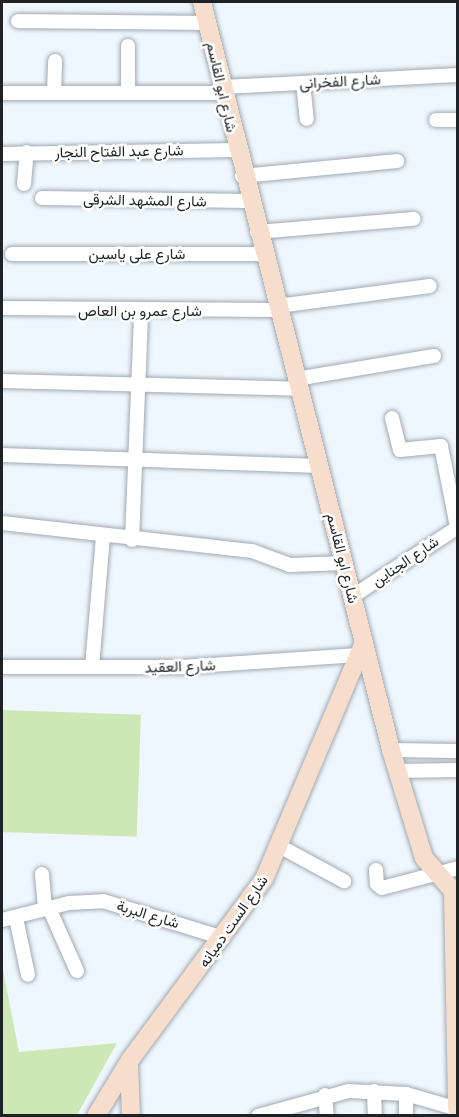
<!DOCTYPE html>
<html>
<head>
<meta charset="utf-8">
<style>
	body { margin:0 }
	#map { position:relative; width:459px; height:1117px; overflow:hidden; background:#eff7fe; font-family:Merriweather,Vazirmatn,serif }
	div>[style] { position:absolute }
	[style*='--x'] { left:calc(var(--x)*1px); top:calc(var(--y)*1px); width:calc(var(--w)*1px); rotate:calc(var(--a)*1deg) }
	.green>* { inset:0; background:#cee8b5; transform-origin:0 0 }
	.roads { filter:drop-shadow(0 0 2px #a0a9b1) drop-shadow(0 0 2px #a0a9b1) }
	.street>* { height:14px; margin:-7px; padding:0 7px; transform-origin:7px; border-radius:7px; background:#fff }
	.secondary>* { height:18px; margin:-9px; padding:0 9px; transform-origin:9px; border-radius:9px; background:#f7ddcb }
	span { translate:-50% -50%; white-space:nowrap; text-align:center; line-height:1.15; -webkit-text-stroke:5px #fff; paint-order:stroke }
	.street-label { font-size:15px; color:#1f2225 }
	.frame { position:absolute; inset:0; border:3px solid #1f2225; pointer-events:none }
</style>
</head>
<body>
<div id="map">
	<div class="green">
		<i style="left:2px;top:710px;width:139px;height:122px;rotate:2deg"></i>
		<i style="clip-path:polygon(2px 965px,19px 1052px,117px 1043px,77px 1115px,2px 1115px)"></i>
	</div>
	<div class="roads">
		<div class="street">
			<i style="--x:18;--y:21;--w:189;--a:0.6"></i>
			<i style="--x:128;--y:46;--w:47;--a:90"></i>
			<i style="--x:303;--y:83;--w:36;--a:84"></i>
			<i style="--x:223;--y:87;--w:235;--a:-2.9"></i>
			<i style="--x:2;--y:93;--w:222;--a:0"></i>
			<i style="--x:54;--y:93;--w:32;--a:-88"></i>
			<i style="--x:436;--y:120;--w:22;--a:0"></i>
			<i style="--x:2;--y:154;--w:235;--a:-1"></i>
			<i style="--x:242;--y:176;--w:156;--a:-5.5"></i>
			<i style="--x:24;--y:184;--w:32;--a:-85"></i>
			<i style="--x:42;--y:198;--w:207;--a:0.8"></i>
			<i style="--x:257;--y:232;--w:157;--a:-4.8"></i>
			<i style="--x:12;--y:254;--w:251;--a:0"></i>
			<i style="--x:278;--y:306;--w:153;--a:-7.5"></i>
			<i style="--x:2;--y:308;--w:277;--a:0.4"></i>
			<i style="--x:296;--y:379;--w:140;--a:-9.5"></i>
			<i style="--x:2;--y:381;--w:297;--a:1.5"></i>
			<i style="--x:392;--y:418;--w:33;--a:76"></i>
			<i style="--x:400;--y:450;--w:41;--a:-5.6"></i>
			<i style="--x:441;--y:446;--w:83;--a:78.8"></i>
			<i style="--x:2;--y:455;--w:318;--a:2"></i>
			<i style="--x:2;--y:523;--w:252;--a:6.4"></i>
			<i style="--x:252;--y:551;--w:40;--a:20.2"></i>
			<i style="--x:290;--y:565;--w:55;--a:-2.1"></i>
			<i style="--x:132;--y:540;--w:227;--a:-87.7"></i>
			<i style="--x:353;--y:596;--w:126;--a:-33.3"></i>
			<i style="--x:2;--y:667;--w:179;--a:0"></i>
			<i style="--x:181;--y:667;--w:178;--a:-3.9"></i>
			<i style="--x:92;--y:667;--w:130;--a:-85.2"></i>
			<i style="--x:391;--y:750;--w:67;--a:0.9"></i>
			<i style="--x:397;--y:771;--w:61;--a:-0.9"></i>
			<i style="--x:281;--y:847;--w:72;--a:28.4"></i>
			<i style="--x:376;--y:870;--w:14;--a:86"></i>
			<i style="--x:377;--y:884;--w:6;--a:39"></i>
			<i style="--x:382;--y:888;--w:79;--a:-14.7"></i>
			<i style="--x:42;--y:874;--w:35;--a:85"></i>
			<i style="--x:49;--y:908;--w:69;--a:66"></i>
			<i style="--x:16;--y:918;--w:58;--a:78.1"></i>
			<i style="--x:2;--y:920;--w:69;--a:-14.2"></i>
			<i style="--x:69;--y:903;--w:34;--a:-3"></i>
			<i style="--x:103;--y:901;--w:126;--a:17.1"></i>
			<i style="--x:374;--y:1091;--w:25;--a:88"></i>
			<i style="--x:406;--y:1094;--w:22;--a:90"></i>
			<i style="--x:325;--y:1095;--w:21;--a:85"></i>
			<i style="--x:258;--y:1116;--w:94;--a:-15.4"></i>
			<i style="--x:349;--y:1091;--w:57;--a:3"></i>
			<i style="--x:406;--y:1094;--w:54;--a:16.1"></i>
		</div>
		<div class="secondary">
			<i style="--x:202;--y:2;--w:772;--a:75.82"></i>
			<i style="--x:391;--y:750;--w:113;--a:73"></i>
			<i style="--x:424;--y:858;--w:44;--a:48.7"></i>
			<i style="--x:453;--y:891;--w:218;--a:88.9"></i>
			<i style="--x:129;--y:1064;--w:52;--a:87.8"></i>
			<i style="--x:96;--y:1116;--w:66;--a:-58.7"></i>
			<i style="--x:130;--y:1060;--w:225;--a:-53.5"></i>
			<i style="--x:264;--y:879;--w:257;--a:-67.1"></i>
		</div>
	</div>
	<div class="street-label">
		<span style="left:340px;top:81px;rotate:-3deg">شارع الفخرانى</span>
		<span style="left:222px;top:87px;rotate:77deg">شارع ابو القاسم</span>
		<span style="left:119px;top:151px;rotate:-1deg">شارع عبد الفتاح النجار</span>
		<span style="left:145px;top:200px;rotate:1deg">شارع المشهد الشرقى</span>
		<span style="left:137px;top:254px">شارع على ياسين</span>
		<span style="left:140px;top:311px">شارع عمرو بن العاص</span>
		<span style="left:343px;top:558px;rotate:76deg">شارع ابو القاسم</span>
		<span style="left:405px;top:561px;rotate:-34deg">شارع الجناين</span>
		<span style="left:180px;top:666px;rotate:-2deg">شارع العقيد</span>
		<span style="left:148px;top:914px;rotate:17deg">شارع البربة</span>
		<span style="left:233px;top:921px;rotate:-55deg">شارع الست دميانه</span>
	</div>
	<div class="frame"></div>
</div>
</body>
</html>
